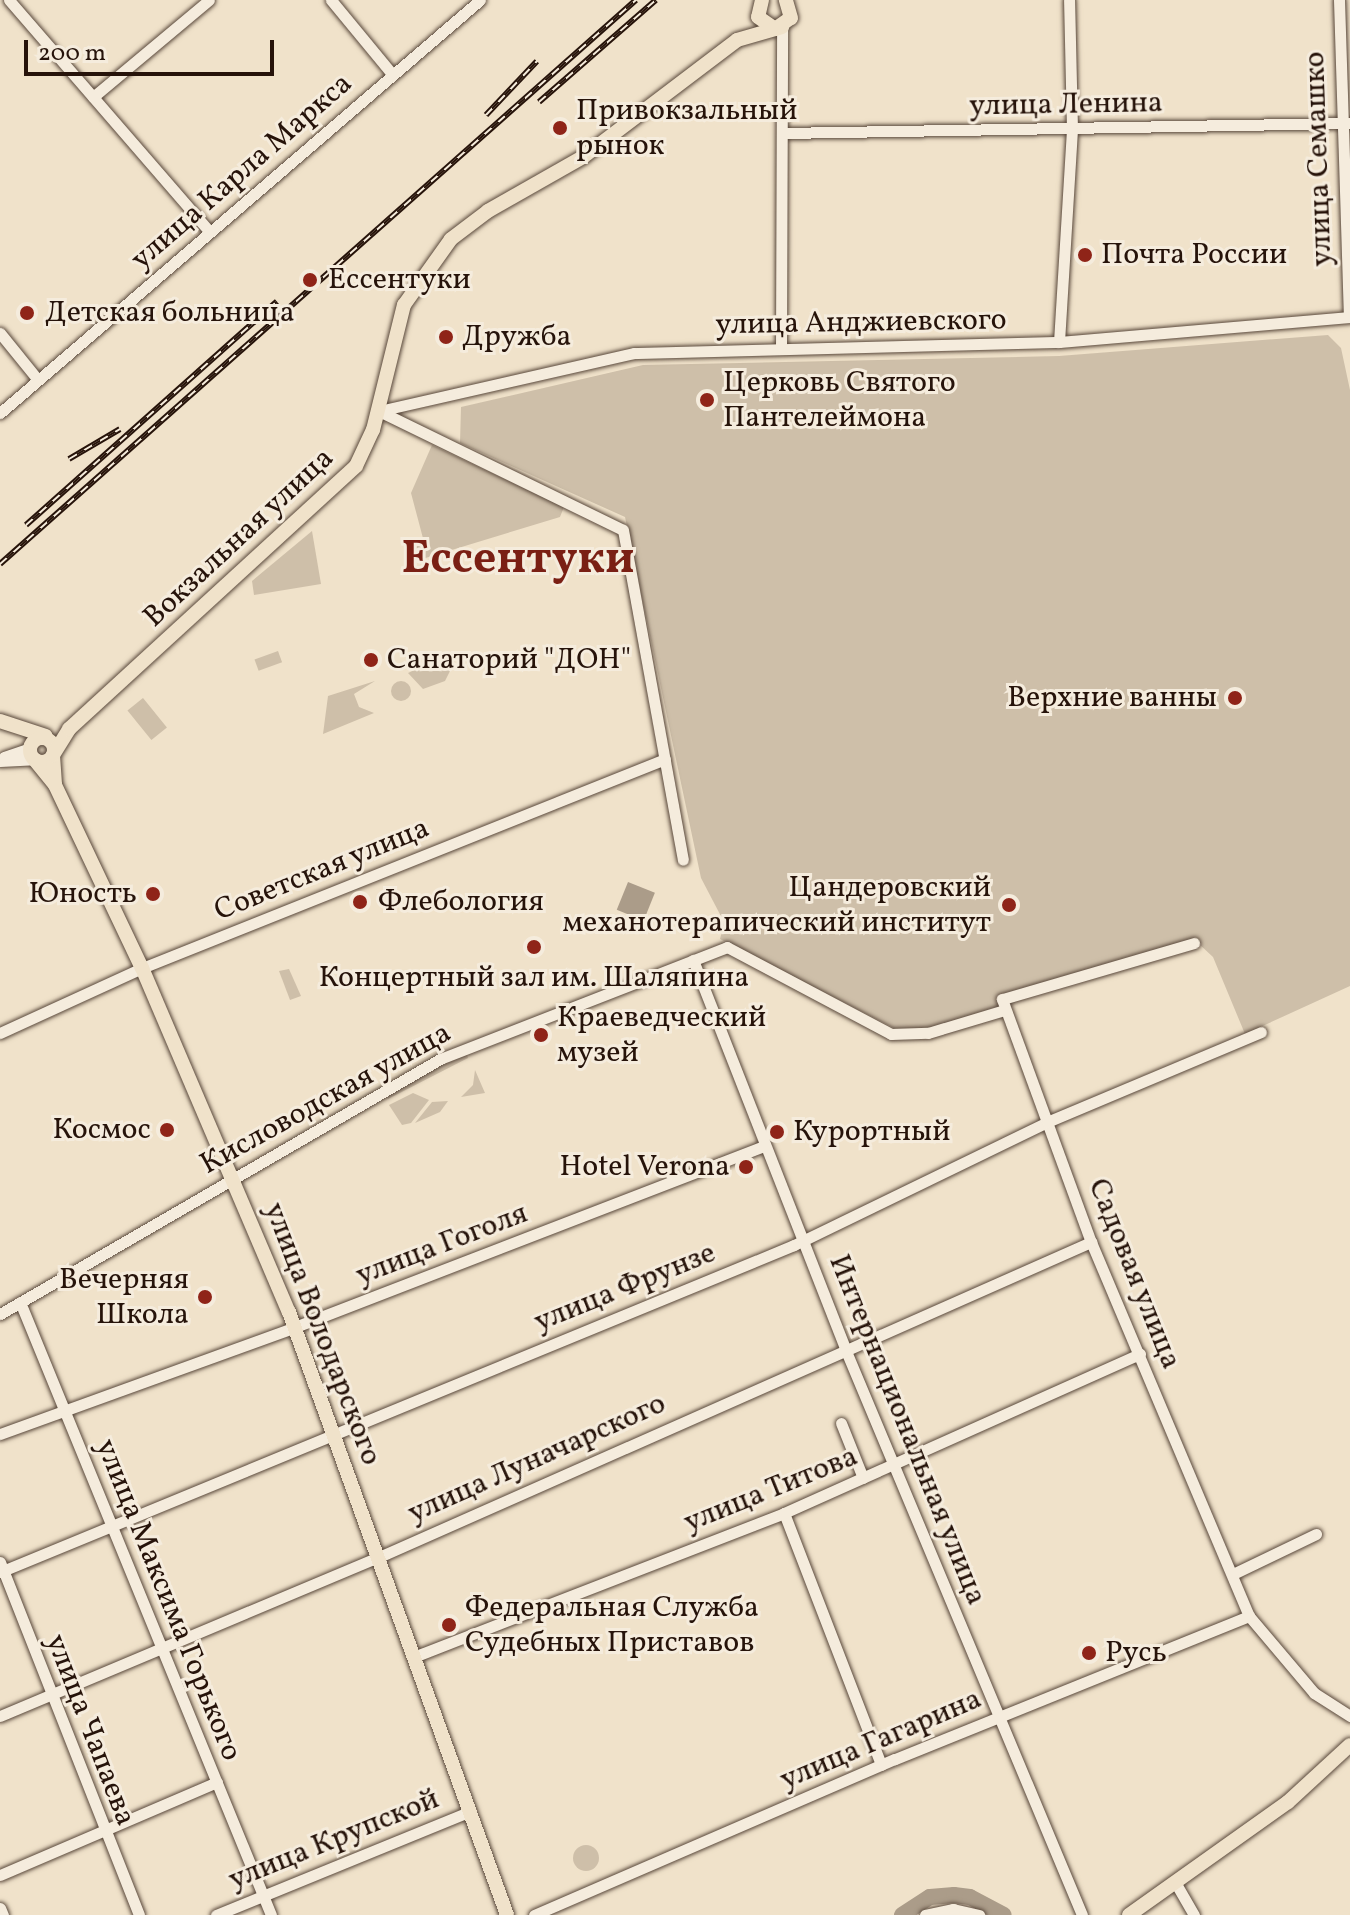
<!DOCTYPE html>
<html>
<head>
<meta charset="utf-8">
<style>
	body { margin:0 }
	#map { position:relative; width:1350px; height:1915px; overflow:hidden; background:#f0e2ca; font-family:Vollkorn,serif }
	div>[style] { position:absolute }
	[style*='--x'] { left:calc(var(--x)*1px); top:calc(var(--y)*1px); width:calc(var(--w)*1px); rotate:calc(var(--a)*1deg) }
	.green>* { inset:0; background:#cebfa9; transform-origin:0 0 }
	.round { border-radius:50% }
	.water>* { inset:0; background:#ab9c89; transform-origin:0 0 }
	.river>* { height:16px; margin:-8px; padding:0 8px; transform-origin:8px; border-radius:8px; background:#ab9c89 }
	.roads { filter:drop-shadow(0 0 2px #58473a) drop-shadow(0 0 2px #58473a) }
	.minor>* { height:11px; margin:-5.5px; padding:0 5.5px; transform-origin:5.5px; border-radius:5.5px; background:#f5ecdd }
	.major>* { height:14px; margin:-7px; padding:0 7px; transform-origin:7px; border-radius:7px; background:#f0e2ca }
	.major>.ring { margin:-7px; padding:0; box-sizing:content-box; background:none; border:14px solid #f0e2ca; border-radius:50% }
	.rail>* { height:6px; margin-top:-3px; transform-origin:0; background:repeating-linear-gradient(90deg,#f5ecdd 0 9px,#26130a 0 18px); box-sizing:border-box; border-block:2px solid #26130a }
	.dots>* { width:22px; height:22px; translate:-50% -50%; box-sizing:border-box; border:4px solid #f5ecdd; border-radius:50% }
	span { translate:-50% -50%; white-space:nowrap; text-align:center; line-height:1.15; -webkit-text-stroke:6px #f5ecdd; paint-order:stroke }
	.street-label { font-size:30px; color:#26130a }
	.poi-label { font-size:30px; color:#26130a }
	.left { translate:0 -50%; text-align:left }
	.right { translate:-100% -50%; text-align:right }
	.town-label { font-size:46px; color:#7a1f14; font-weight:700 }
	.scale { position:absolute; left:24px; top:40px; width:250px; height:36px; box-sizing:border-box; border:4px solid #26130a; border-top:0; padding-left:10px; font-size:24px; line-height:28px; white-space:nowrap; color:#26130a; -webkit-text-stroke:6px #f5ecdd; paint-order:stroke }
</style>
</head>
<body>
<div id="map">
	<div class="green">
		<i style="clip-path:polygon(1328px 335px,1341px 348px,1350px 390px,1350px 986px,1245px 1034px,1213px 957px,1199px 944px,929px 1028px,894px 1028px,720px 939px,724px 922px,701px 878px,625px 517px,460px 443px,461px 407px,643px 365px,1059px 356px)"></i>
		<i style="clip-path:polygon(432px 445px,564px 507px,560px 517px,409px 563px,405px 553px,424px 542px,411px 493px)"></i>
		<i style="clip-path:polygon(312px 531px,321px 584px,254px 595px,252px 581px)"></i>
		<i style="left:278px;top:651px;width:12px;height:25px;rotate:70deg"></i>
		<i style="clip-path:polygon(449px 654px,456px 659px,445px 681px,423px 689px,408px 673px)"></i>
		<i class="round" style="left:391px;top:681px;width:20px;height:20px"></i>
		<i style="clip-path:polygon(375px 681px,354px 694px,359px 707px,374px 713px,323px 734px,328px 696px)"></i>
		<i style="left:143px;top:698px;width:38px;height:20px;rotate:51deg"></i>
		<i style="clip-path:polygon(289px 969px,301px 996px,290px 1000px,279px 971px)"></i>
		<i style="clip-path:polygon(466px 1052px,468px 1058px,388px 1099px,385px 1095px)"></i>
		<i style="clip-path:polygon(475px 1070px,485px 1093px,461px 1097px,473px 1085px)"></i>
		<i style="clip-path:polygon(413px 1093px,429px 1100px,411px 1123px,402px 1125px,389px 1105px)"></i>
		<i style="clip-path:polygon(448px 1101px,440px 1112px,415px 1123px,432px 1102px)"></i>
		<i class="round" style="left:573px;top:1845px;width:26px;height:26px"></i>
	</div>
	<div class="water">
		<i style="left:628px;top:882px;width:29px;height:30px;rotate:22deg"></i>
	</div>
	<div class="river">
		<i style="--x:902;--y:1915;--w:33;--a:-33"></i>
		<i style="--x:930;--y:1897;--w:24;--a:-5"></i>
		<i style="--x:954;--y:1895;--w:16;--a:7"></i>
		<i style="--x:970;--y:1897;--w:38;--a:28"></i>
	</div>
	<div class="roads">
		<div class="minor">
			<i style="--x:9;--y:0;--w:307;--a:49.1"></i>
			<i style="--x:331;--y:0;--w:96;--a:50.5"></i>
			<i style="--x:1339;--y:0;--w:317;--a:88.2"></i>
			<i style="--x:93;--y:97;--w:151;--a:-39.9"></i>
			<i style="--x:782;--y:133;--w:568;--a:-1.01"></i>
			<i style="--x:0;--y:333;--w:60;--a:51"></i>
			<i style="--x:1059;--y:342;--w:213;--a:-86.5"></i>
			<i style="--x:1072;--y:129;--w:129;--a:-91.3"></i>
			<i style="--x:781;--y:348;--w:321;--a:-89.8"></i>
			<i style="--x:379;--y:411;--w:262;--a:-12.8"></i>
			<i style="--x:634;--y:353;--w:425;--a:-1.5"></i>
			<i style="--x:1059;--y:342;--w:292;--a:-4.9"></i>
			<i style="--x:379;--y:411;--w:271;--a:26"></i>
			<i style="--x:623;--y:530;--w:335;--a:79.7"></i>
			<i style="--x:0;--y:413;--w:633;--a:-40.71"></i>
			<i style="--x:4;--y:757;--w:28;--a:-19"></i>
			<i style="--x:0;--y:761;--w:34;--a:-3"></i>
			<i style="--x:1194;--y:943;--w:200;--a:163.7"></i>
			<i style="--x:1002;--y:999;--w:259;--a:69.9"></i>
			<i style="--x:1091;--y:1242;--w:406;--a:67.1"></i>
			<i style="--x:1249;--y:1616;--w:101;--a:49.8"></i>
			<i style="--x:1314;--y:1693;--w:43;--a:32.6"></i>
			<i style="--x:693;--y:960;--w:420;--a:68.6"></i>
			<i style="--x:846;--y:1351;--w:611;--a:67.29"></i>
			<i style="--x:0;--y:1033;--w:156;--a:-24.6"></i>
			<i style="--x:142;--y:968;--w:563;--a:-21.78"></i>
			<i style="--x:20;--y:1302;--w:662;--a:67.73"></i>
			<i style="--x:0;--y:1314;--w:509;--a:-30.09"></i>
			<i style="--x:440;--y:1059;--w:308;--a:-21.3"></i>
			<i style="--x:727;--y:947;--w:186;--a:27.9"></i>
			<i style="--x:891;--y:1034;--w:37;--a:-2"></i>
			<i style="--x:928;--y:1033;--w:79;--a:-16.8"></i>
			<i style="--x:841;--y:1423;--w:59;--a:68.2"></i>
			<i style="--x:0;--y:1434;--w:314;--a:-19.9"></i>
			<i style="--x:295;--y:1327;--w:503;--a:-21.1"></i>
			<i style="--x:784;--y:1513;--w:270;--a:68.9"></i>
			<i style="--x:0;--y:1562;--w:379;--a:68.5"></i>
			<i style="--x:0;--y:1572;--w:859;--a:-22.38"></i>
			<i style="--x:794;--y:1245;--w:281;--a:-25.9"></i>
			<i style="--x:1047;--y:1122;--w:232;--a:-22.8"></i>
			<i style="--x:1235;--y:1573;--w:90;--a:-25.7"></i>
			<i style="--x:416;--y:1656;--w:395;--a:-21.2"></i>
			<i style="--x:784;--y:1513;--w:390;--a:-24.1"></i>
			<i style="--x:0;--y:1716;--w:411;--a:-22.8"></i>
			<i style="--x:379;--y:1557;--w:779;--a:-23.87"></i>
			<i style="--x:0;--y:1875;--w:236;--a:-23.2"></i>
			<i style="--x:1175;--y:1882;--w:38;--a:60"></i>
			<i style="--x:0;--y:1908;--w:8;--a:67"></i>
			<i style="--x:216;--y:1915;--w:275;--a:-22.2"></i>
			<i style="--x:534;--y:1915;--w:393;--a:-23.4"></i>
			<i style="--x:895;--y:1759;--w:382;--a:-22"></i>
			<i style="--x:925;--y:1915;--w:29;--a:-12"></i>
			<i style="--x:953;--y:1909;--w:27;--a:13"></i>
		</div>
		<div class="major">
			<i style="--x:762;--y:0;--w:17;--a:103"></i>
			<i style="--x:758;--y:17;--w:21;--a:35"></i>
			<i style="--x:775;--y:29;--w:19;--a:-35"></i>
			<i style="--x:791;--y:18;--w:19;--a:-106"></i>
			<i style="--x:0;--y:721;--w:48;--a:18.1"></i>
			<i class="ring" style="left:30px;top:738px;width:10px;height:10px"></i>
			<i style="--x:34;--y:759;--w:33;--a:51"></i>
			<i style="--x:55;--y:785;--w:203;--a:64.6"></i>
			<i style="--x:142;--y:968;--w:374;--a:66.9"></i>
			<i style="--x:289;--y:1312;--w:641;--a:70.12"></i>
			<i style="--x:55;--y:784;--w:29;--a:-94"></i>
			<i style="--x:53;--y:755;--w:31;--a:-58"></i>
			<i style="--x:69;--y:729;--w:389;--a:-42.5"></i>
			<i style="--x:356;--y:466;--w:40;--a:-65"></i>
			<i style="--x:373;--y:430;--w:129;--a:-76.1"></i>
			<i style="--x:404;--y:305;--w:81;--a:-54.5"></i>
			<i style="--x:451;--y:239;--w:46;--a:-37.1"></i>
			<i style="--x:488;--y:211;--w:109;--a:-29.6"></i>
			<i style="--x:583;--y:157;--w:193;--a:-37.2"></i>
			<i style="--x:737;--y:40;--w:47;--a:-16.1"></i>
			<i style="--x:1129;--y:1915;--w:195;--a:-35.4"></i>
			<i style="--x:1288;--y:1802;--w:84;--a:-42.6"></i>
		</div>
	</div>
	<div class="rail">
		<i style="--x:539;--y:102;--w:155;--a:-41.1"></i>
		<i style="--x:486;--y:115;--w:74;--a:-46.6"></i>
		<i style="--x:69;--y:459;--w:59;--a:-30.5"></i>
		<i style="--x:26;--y:525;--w:336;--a:-41.7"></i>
		<i style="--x:0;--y:564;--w:850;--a:-41.57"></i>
	</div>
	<div class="dots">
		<i style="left:560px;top:128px;background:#8f2418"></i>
		<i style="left:1085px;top:255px;background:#8f2418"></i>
		<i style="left:310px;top:280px;background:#8f2418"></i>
		<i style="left:27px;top:313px;background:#8f2418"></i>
		<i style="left:446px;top:337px;background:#8f2418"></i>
		<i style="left:707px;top:400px;background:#8f2418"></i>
		<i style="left:371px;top:660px;background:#8f2418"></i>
		<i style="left:1235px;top:698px;background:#8f2418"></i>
		<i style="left:153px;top:894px;background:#8f2418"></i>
		<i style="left:360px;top:902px;background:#8f2418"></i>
		<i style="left:1009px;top:905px;background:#8f2418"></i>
		<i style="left:534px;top:947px;background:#8f2418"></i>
		<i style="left:541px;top:1035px;background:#8f2418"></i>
		<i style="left:167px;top:1130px;background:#8f2418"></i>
		<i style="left:777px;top:1132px;background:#8f2418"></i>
		<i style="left:746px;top:1167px;background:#8f2418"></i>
		<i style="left:205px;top:1297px;background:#8f2418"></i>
		<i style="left:449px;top:1625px;background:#8f2418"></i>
		<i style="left:1089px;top:1653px;background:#8f2418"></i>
	</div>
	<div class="street-label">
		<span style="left:1066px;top:105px;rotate:-1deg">улица Ленина</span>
		<span style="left:1319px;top:159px;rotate:-92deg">улица Семашко</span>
		<span style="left:242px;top:172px;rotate:-41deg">улица Карла Маркса</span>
		<span style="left:861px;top:323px;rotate:-1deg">улица Анджиевского</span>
		<span style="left:239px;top:538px;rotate:-43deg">Вокзальная улица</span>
		<span style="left:322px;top:870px;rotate:-22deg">Советская улица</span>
		<span style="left:326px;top:1099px;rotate:-29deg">Кисловодская улица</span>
		<span style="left:442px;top:1245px;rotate:-21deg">улица Гоголя</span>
		<span style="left:1134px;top:1274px;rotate:68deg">Садовая улица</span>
		<span style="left:625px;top:1288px;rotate:-22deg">улица Фрунзе</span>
		<span style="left:322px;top:1334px;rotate:69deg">улица Володарского</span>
		<span style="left:907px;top:1430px;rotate:68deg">Интернациональная улица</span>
		<span style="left:537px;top:1459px;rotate:-24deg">улица Луначарского</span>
		<span style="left:771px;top:1490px;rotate:-22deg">улица Титова</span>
		<span style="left:168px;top:1600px;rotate:68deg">улица Максима Горького</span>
		<span style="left:90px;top:1730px;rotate:69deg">улица Чапаева</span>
		<span style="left:881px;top:1740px;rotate:-23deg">улица Гагарина</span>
		<span style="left:334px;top:1840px;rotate:-22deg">улица Крупской</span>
	</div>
	<div class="poi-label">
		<span class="left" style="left:576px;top:128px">Привокзальный<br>рынок</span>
		<span class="left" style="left:1101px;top:255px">Почта России</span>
		<span class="left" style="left:328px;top:280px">Ессентуки</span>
		<span class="left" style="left:45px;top:313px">Детская больница</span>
		<span class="left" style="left:462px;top:337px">Дружба</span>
		<span class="left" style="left:723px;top:400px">Церковь Святого<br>Пантелеймона</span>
		<span class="left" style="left:387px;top:660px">Санаторий "ДОН"</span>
		<span class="right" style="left:1217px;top:698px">Верхние ванны</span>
		<span class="right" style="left:991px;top:905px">Цандеровский<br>механотерапический институт</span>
		<span class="right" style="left:137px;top:894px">Юность</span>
		<span class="left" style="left:378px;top:902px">Флебология</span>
		<span style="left:534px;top:978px">Концертный зал им. Шаляпина</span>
		<span class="left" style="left:557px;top:1035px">Краеведческий<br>музей</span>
		<span class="right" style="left:151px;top:1130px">Космос</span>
		<span class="left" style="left:793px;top:1132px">Курортный</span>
		<span class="right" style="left:730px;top:1167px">Hotel Verona</span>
		<span class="right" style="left:189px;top:1297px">Вечерняя<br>Школа</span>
		<span class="left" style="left:465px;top:1625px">Федеральная Служба<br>Судебных Приставов</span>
		<span class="left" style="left:1105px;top:1653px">Русь</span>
	</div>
	<div class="town-label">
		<span style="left:518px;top:560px">Ессентуки</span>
	</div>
	<div class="scale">200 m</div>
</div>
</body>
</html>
